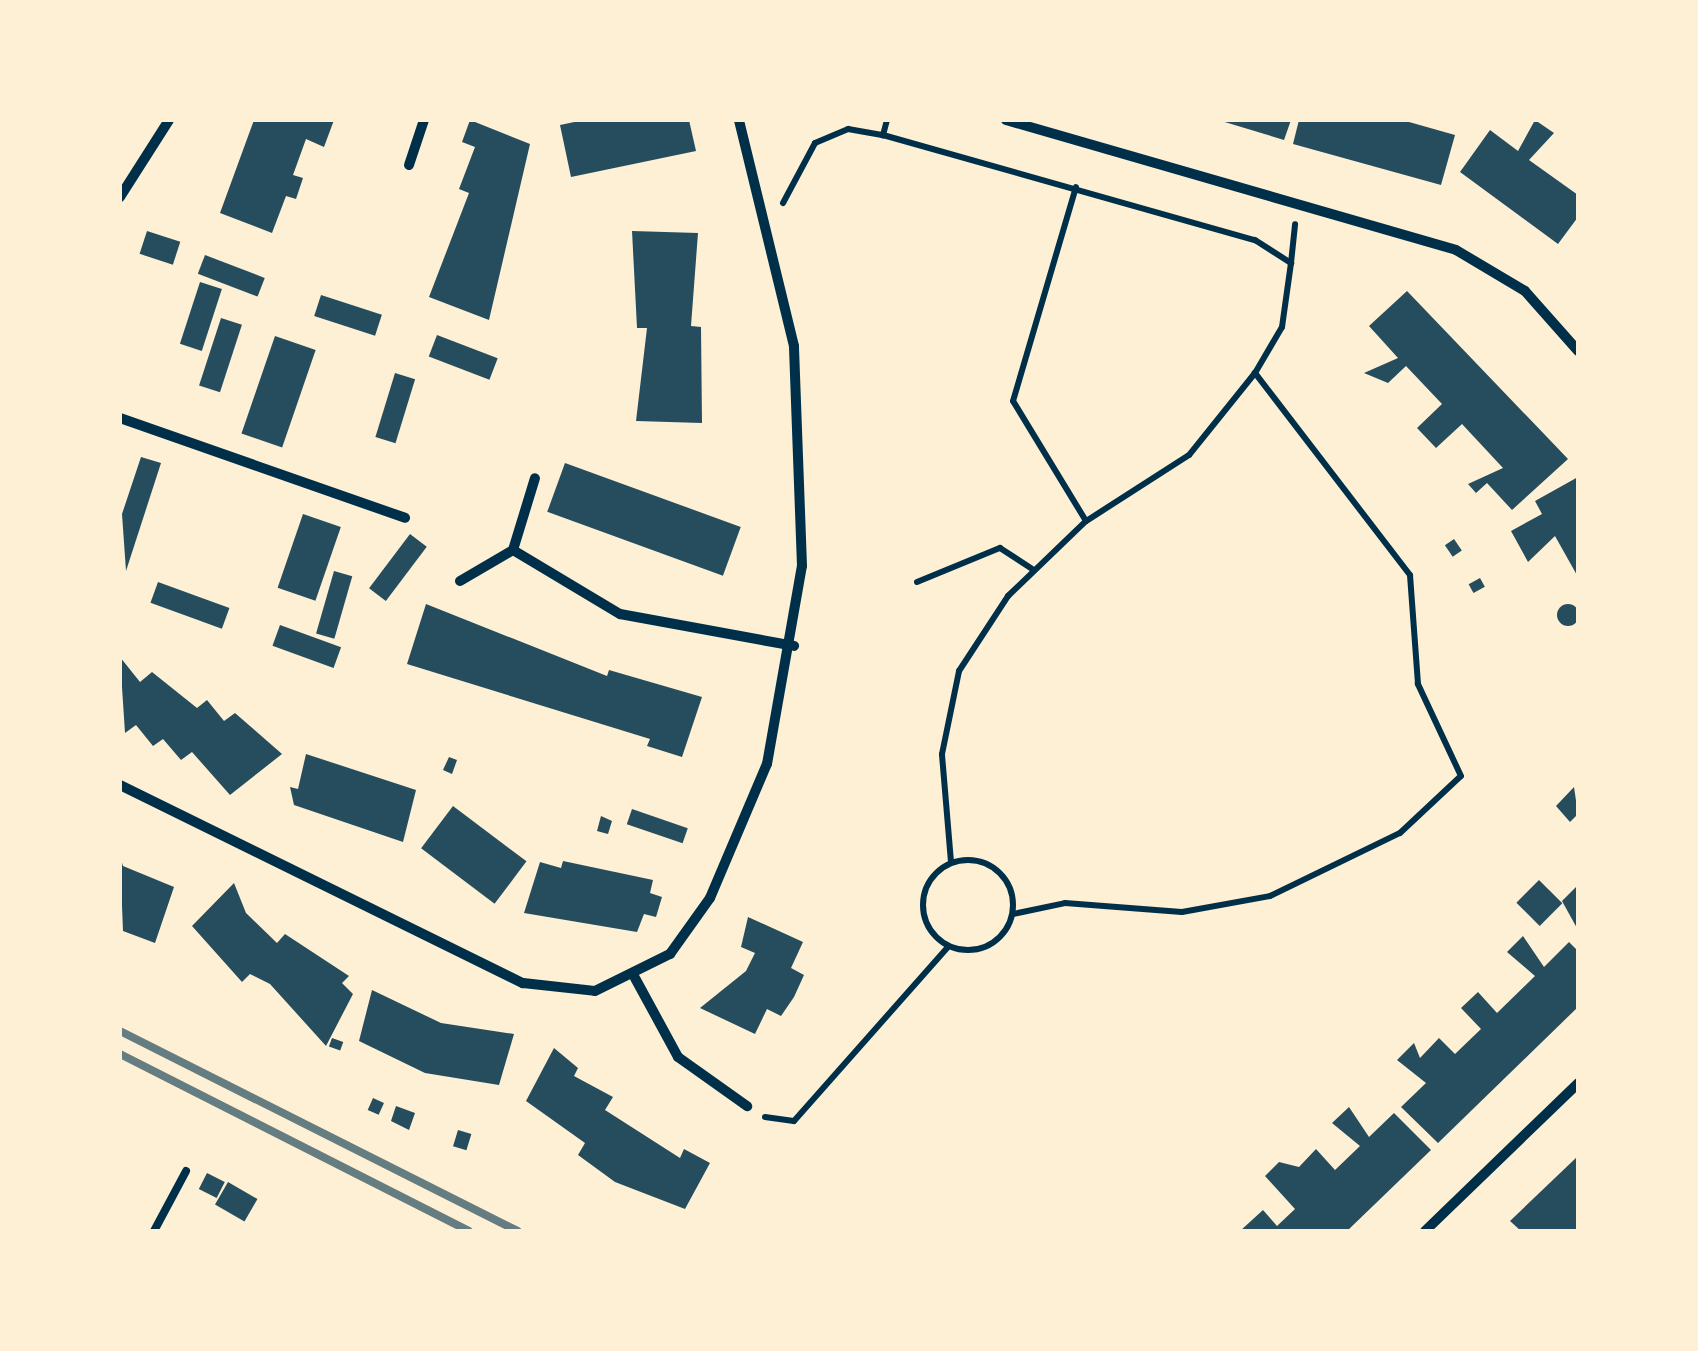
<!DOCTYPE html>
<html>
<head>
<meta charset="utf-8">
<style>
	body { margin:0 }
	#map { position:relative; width:1698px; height:1351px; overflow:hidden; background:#fdf0d5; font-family:"Libre Baskerville",serif }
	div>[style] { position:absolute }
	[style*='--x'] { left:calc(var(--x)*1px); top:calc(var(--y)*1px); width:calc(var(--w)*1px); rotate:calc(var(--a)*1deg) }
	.building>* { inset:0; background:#264d5e; transform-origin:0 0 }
	.round { border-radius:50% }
	.path>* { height:6px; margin:-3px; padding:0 3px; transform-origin:3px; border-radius:3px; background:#003049 }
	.path>.ring { margin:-3px; padding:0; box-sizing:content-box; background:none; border:6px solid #003049; border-radius:50% }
	.service>* { height:8px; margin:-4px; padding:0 4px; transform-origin:4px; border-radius:4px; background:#003049 }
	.minor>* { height:10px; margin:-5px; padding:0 5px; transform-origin:5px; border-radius:5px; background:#003049 }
	.rail>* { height:8px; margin:-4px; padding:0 4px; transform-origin:4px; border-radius:4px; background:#657d81 }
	span { translate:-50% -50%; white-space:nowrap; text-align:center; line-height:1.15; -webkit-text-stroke:10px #fdf0d5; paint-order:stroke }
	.frame { position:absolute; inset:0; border:122px solid #fdf0d5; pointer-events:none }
</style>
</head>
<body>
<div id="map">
	<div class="building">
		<i style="clip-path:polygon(254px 120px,334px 120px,324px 147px,306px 139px,293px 175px,303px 178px,296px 199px,286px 196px,272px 233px,220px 213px)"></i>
		<i style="clip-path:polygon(470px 120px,530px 144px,489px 320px,429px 297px,469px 193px,459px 189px,475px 147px,462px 142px)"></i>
		<i style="clip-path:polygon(584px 120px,689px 120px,696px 151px,571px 177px,560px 125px)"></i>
		<i style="clip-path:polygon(1218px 120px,1291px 120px,1284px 140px)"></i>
		<i style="clip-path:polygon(1299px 120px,1402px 120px,1455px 135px,1441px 185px,1293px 144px)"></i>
		<i style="clip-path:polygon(1535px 120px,1554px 133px,1529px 160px,1578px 195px,1578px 217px,1558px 244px,1460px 172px,1490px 130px,1518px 151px)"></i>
		<i style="left:147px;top:231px;width:35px;height:24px;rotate:18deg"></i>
		<i style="clip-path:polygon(632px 231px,698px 233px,691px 326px,701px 327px,702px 423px,636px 421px,647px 328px,637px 328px)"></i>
		<i style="left:205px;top:255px;width:64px;height:20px;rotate:21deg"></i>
		<i style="left:200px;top:282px;width:23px;height:65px;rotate:18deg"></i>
		<i style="clip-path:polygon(1407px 291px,1568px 459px,1512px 510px,1487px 483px,1476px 493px,1468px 484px,1503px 468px,1462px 424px,1436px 448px,1417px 428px,1442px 404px,1406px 366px,1388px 383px,1364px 373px,1398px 358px,1369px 326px)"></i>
		<i style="left:321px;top:295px;width:64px;height:22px;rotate:18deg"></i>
		<i style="left:221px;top:318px;width:22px;height:71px;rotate:18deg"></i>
		<i style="left:437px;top:335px;width:65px;height:23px;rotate:21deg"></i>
		<i style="left:275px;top:336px;width:43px;height:103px;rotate:19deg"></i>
		<i style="left:395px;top:373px;width:21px;height:67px;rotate:17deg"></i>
		<i style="clip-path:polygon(141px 457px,161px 463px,126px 571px,122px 514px)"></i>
		<i style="left:565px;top:463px;width:187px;height:52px;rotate:20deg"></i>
		<i style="clip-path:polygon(1578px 477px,1578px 577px,1555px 536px,1528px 562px,1511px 531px,1542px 514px,1535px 501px)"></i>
		<i style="left:303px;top:514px;width:40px;height:78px;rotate:19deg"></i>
		<i style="left:410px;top:534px;width:21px;height:68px;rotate:37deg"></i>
		<i style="left:1454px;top:539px;width:14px;height:11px;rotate:56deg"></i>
		<i style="left:334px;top:571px;width:19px;height:65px;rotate:16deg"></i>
		<i style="left:1480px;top:578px;width:10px;height:13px;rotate:61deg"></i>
		<i style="left:158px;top:582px;width:76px;height:22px;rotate:20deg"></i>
		<i style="clip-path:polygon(426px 604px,607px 676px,609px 670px,702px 697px,682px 757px,647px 746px,650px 739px,407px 664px)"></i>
		<i class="round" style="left:1557px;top:604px;width:22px;height:22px"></i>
		<i style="left:280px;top:625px;width:65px;height:22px;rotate:20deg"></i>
		<i style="clip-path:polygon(120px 657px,140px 682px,152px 672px,197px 708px,207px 700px,224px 721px,235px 713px,282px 754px,230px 795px,192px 752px,181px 760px,163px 739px,153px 746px,136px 725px,125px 733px)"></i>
		<i style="clip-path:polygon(306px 754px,416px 790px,403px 842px,294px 805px,290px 787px,298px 789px)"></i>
		<i style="clip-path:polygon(449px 757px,457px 760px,452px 774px,443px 770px)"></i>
		<i style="clip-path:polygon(1574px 787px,1578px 814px,1570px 822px,1556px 806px)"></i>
		<i style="left:453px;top:806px;width:92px;height:53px;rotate:37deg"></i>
		<i style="left:632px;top:809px;width:59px;height:16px;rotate:19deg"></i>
		<i style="clip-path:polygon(601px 816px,612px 821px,608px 834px,597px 831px)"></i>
		<i style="clip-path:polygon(120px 856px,123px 866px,174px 887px,155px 943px,123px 931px)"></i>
		<i style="clip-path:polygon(563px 861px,653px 880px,650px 893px,662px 897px,656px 917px,644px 914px,637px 932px,524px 913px,540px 862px,561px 868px)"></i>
		<i style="left:1539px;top:880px;width:33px;height:32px;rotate:45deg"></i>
		<i style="clip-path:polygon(234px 883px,246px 913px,277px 943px,285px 934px,349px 976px,342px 983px,353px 994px,326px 1046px,270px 984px,250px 974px,242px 982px,192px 926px)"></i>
		<i style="clip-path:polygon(1578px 885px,1578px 930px,1562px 901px)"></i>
		<i style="clip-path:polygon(748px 917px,803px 942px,791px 968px,804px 975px,794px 997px,781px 1016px,767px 1009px,755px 1034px,700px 1008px,746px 971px,755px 953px,741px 947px)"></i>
		<i style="clip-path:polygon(1523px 936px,1544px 967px,1569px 942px,1578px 951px,1578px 1007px,1438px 1143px,1401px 1107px,1426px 1083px,1397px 1060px,1414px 1043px,1420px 1058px,1439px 1038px,1455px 1054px,1481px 1029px,1461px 1008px,1478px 992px,1497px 1013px,1535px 976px,1507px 952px)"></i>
		<i style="clip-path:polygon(372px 990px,441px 1023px,514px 1034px,499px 1085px,425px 1073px,359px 1041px)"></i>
		<i style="left:332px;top:1038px;width:12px;height:9px;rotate:20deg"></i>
		<i style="clip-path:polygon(554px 1048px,578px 1068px,574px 1076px,613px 1097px,605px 1110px,680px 1158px,684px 1149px,710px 1163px,685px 1209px,615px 1182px,578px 1155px,585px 1143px,526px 1101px)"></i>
		<i style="left:373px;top:1098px;width:12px;height:13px;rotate:24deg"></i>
		<i style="clip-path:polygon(396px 1106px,415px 1113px,409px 1130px,391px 1121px)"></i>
		<i style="clip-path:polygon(1349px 1107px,1369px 1137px,1394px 1113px,1431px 1150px,1347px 1231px,1240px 1231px,1263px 1210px,1277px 1226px,1295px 1209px,1265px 1176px,1279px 1162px,1299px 1167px,1316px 1149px,1335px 1170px,1360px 1146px,1332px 1123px)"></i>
		<i style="left:458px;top:1130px;width:14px;height:17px;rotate:17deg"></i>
		<i style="clip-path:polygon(1578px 1156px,1578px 1231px,1521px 1231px,1510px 1221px)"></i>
		<i style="left:207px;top:1173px;width:20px;height:18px;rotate:27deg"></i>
		<i style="left:228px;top:1182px;width:34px;height:26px;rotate:30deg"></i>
	</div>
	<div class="path">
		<i style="--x:887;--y:120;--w:16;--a:105"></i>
		<i style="--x:883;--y:135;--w:387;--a:15.8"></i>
		<i style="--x:1255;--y:240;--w:43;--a:32.6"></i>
		<i style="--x:1291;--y:263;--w:65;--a:98"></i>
		<i style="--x:1282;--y:327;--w:53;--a:120.4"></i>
		<i style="--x:783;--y:203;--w:68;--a:-61.9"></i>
		<i style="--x:815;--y:143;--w:36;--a:-23"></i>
		<i style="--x:848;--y:129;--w:36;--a:10"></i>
		<i style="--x:1291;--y:263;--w:39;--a:-84"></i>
		<i style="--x:917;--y:582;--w:90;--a:-22.3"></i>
		<i style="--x:1000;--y:548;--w:38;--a:33"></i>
		<i class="ring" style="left:923px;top:860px;width:84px;height:84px"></i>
		<i style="--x:951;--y:862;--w:108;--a:-94.8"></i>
		<i style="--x:942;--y:754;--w:85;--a:-78.4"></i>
		<i style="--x:959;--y:671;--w:90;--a:-56.8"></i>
		<i style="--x:1008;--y:596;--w:108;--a:-43.9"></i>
		<i style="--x:1086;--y:521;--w:140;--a:-121.3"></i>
		<i style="--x:1013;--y:401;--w:223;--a:-73.6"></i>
		<i style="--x:1013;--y:914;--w:53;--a:-11.9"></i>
		<i style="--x:1065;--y:903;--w:117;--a:4.4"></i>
		<i style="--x:1182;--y:912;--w:89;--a:-10.3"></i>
		<i style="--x:1270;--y:896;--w:144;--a:-25.9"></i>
		<i style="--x:1400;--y:833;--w:83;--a:-43.1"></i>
		<i style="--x:1461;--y:776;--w:102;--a:-115.1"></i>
		<i style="--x:1418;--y:684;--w:109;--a:-94.2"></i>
		<i style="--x:1410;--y:575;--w:255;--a:-127.5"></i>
		<i style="--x:1255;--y:373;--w:105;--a:128.8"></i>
		<i style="--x:1189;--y:455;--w:122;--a:147.3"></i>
		<i style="--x:765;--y:1117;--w:29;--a:8"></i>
		<i style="--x:794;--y:1121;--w:232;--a:-48.5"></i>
	</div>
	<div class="service">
		<i style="--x:154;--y:1231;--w:68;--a:-61.9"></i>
	</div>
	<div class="minor">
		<i style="--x:1006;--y:120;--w:468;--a:16.1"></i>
		<i style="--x:1456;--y:250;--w:80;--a:30.7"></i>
		<i style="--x:1525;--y:291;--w:80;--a:48.5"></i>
		<i style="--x:409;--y:165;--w:47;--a:-71.6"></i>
		<i style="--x:120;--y:197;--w:91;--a:-57.5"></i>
		<i style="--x:120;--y:418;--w:302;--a:19.3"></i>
		<i style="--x:513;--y:550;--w:75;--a:-73"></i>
		<i style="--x:460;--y:581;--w:61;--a:-30.3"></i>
		<i style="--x:513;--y:550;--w:125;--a:30.9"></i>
		<i style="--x:620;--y:614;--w:177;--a:10.4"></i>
		<i style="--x:120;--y:785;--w:449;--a:26.2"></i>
		<i style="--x:523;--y:983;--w:72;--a:6.3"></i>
		<i style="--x:595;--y:991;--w:84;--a:-26.3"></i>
		<i style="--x:670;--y:954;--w:69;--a:-54.5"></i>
		<i style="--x:710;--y:898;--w:146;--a:-67"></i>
		<i style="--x:767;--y:764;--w:201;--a:-80"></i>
		<i style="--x:802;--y:566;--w:220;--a:-92.1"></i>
		<i style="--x:794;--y:346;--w:233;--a:-103.7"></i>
		<i style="--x:635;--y:978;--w:90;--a:61.4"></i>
		<i style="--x:678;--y:1057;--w:85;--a:35.4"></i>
		<i style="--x:1425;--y:1231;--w:213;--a:-44"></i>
	</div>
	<div class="rail">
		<i style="--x:120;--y:1031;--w:445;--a:26.7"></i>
		<i style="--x:120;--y:1054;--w:391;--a:26.9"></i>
	</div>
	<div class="frame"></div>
</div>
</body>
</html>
